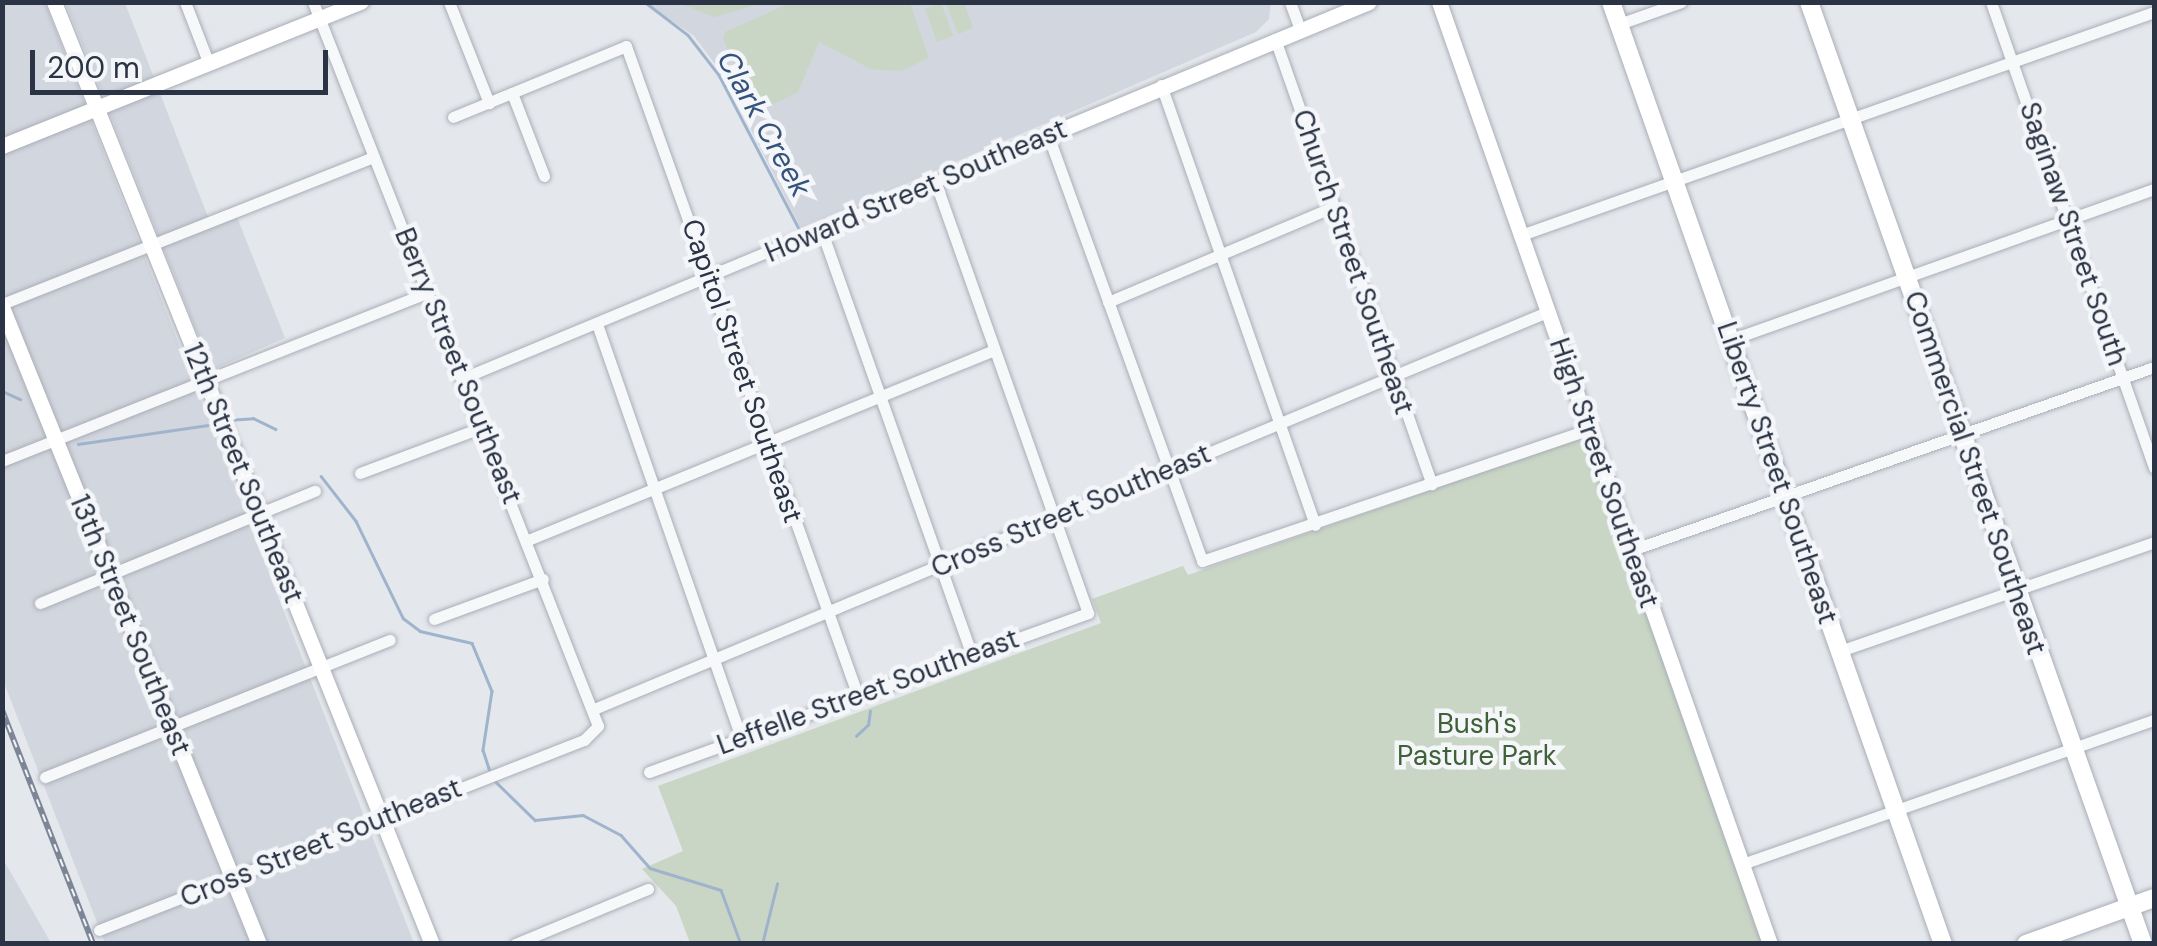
<!DOCTYPE html>
<html>
<head>
<meta charset="utf-8">
<style>
	body { margin:0 }
	#map { position:relative; width:2157px; height:946px; overflow:hidden; background:#e4e7ec; font-family:"DM Sans",sans-serif }
	div>[style] { position:absolute }
	[style*='--x'] { left:calc(var(--x)*1px); top:calc(var(--y)*1px); width:calc(var(--w)*1px); rotate:calc(var(--a)*1deg) }
	.built>* { inset:0; background:#d2d6de }
	.green>* { inset:0; background:#c9d6c5; transform-origin:0 0 }
	.stream>* { height:2.5px; margin:-1.25px; padding:0 1.25px; transform-origin:1.25px; border-radius:1.25px; background:#9fb4cc }
	.roads { filter:drop-shadow(0 0 2px #a9aeb7) drop-shadow(0 0 2px #a9aeb7) }
	.street>* { height:11px; margin:-5.5px; padding:0 5.5px; transform-origin:5.5px; border-radius:5.5px; background:#f7f8fa }
	.secondary>* { height:15px; margin:-7.5px; padding:0 7.5px; transform-origin:7.5px; border-radius:7.5px; background:#fff }
	.primary>* { height:18px; margin:-9px; padding:0 9px; transform-origin:9px; border-radius:9px; background:#fff }
	.rail>* { height:6px; margin-top:-3px; transform-origin:0; background:repeating-linear-gradient(90deg,#f4f6f9 0 8px,#7d8696 0 16px); box-sizing:border-box; border-block:2px solid #7d8696 }
	span { translate:-50% -50%; white-space:nowrap; text-align:center; line-height:1.15; -webkit-text-stroke:9px #f4f6f9; paint-order:stroke }
	.street-label { font-size:28px; color:#2b3445 }
	.park-label { font-size:28px; color:#3f6138 }
	.water-label { font-size:30px; color:#34527a; font-style:italic }
	.frame { position:absolute; inset:0; border:5px solid #2b3445; pointer-events:none }
	.scale { position:absolute; left:30px; top:50px; width:298px; height:45px; box-sizing:border-box; border:5px solid #2b3445; border-top:0; padding-left:12px; font-size:30px; line-height:35px; white-space:nowrap; color:#2b3445; -webkit-text-stroke:8px #f4f6f9; paint-order:stroke }
</style>
</head>
<body>
<div id="map">
	<div class="built">
		<i style="clip-path:polygon(1271px 2px,1269px 19px,1256px 32px,801px 229px,724px 76px,694px 36px,646px 3px)"></i>
		<i style="clip-path:polygon(3px 3px,45px 3px,414px 943px,105px 943px,3px 680px)"></i>
		<i style="clip-path:polygon(66px 3px,125px 3px,208px 217px,233px 207px,285px 338px,212px 370px)"></i>
		<i style="clip-path:polygon(2px 859px,3px 859px,51px 943px,3px 943px)"></i>
	</div>
	<div class="green">
		<i style="clip-path:polygon(679px 3px,763px 3px,714px 17px)"></i>
		<i style="clip-path:polygon(790px 3px,910px 3px,929px 58px,901px 71px,871px 69px,819px 42px,798px 92px,758px 112px,723px 39px,725px 32px)"></i>
		<i style="left:941px;top:3px;width:35px;height:17px;rotate:70deg"></i>
		<i style="clip-path:polygon(946px 3px,964px 3px,973px 28px,958px 34px)"></i>
		<i style="clip-path:polygon(1580px 438px,1588px 444px,1764px 943px,690px 943px,676px 906px,642px 869px,683px 851px,658px 786px,1101px 623px,1092px 599px,1183px 566px,1188px 575px)"></i>
	</div>
	<div class="stream">
		<i style="--x:645;--y:2;--w:54;--a:37.5"></i>
		<i style="--x:688;--y:35;--w:51;--a:52.2"></i>
		<i style="--x:719;--y:75;--w:174;--a:62.5"></i>
		<i style="--x:2;--y:391;--w:20;--a:24"></i>
		<i style="--x:227;--y:420;--w:26;--a:-4"></i>
		<i style="--x:253;--y:418;--w:25;--a:26"></i>
		<i style="--x:78;--y:444;--w:138;--a:-8.3"></i>
		<i style="--x:321;--y:476;--w:57;--a:52.1"></i>
		<i style="--x:356;--y:521;--w:108;--a:64.1"></i>
		<i style="--x:403;--y:618;--w:21;--a:37"></i>
		<i style="--x:420;--y:631;--w:53;--a:13"></i>
		<i style="--x:472;--y:643;--w:52;--a:67.4"></i>
		<i style="--x:492;--y:691;--w:60;--a:98.7"></i>
		<i style="--x:483;--y:750;--w:20;--a:72"></i>
		<i style="--x:856;--y:736;--w:16;--a:-43"></i>
		<i style="--x:868;--y:725;--w:14;--a:-82"></i>
		<i style="--x:495;--y:781;--w:56;--a:44.3"></i>
		<i style="--x:535;--y:820;--w:48;--a:-5.9"></i>
		<i style="--x:583;--y:815;--w:43;--a:27.8"></i>
		<i style="--x:621;--y:835;--w:44;--a:48.7"></i>
		<i style="--x:650;--y:868;--w:74;--a:17.2"></i>
		<i style="--x:721;--y:890;--w:58;--a:69.7"></i>
		<i style="--x:762;--y:944;--w:62;--a:-76"></i>
	</div>
	<div class="roads">
		<div class="street">
			<i style="--x:185;--y:2;--w:66;--a:68.8"></i>
			<i style="--x:449;--y:2;--w:109;--a:68.4"></i>
			<i style="--x:1290;--y:2;--w:30;--a:70"></i>
			<i style="--x:1991;--y:2;--w:493;--a:70.7"></i>
			<i style="--x:1619;--y:24;--w:66;--a:-19.5"></i>
			<i style="--x:1275;--y:39;--w:472;--a:70.6"></i>
			<i style="--x:1161;--y:85;--w:466;--a:70.7"></i>
			<i style="--x:512;--y:93;--w:89;--a:68.9"></i>
			<i style="--x:453;--y:117;--w:187;--a:-22.3"></i>
			<i style="--x:626;--y:46;--w:690;--a:70.36"></i>
			<i style="--x:822;--y:232;--w:449;--a:70.5"></i>
			<i style="--x:1521;--y:235;--w:671;--a:-19.41"></i>
			<i style="--x:1108;--y:302;--w:244;--a:-22.9"></i>
			<i style="--x:2;--y:304;--w:399;--a:-21.6"></i>
			<i style="--x:597;--y:324;--w:437;--a:70.8"></i>
			<i style="--x:1730;--y:340;--w:450;--a:-19.6"></i>
			<i style="--x:463;--y:378;--w:633;--a:-22.56"></i>
			<i style="--x:1048;--y:135;--w:453;--a:70.1"></i>
			<i style="--x:1202;--y:561;--w:409;--a:-18.8"></i>
			<i style="--x:2;--y:461;--w:458;--a:-21.6"></i>
			<i style="--x:360;--y:473;--w:131;--a:-20.5"></i>
			<i style="--x:528;--y:540;--w:503;--a:-22.18"></i>
			<i style="--x:1632;--y:550;--w:553;--a:-19.32"></i>
			<i style="--x:40;--y:603;--w:297;--a:-22.2"></i>
			<i style="--x:434;--y:619;--w:116;--a:-20.2"></i>
			<i style="--x:1840;--y:651;--w:332;--a:-19.1"></i>
			<i style="--x:594;--y:709;--w:1032;--a:-22.62"></i>
			<i style="--x:649;--y:772;--w:467;--a:-19.9"></i>
			<i style="--x:1088;--y:613;--w:456;--a:-109.5"></i>
			<i style="--x:45;--y:777;--w:371;--a:-21.7"></i>
			<i style="--x:1742;--y:864;--w:436;--a:-19.3"></i>
			<i style="--x:99;--y:930;--w:521;--a:-21.39"></i>
			<i style="--x:584;--y:740;--w:20;--a:-45"></i>
			<i style="--x:598;--y:726;--w:778;--a:-111.49"></i>
			<i style="--x:515;--y:944;--w:144;--a:-22.5"></i>
		</div>
		<div class="secondary">
			<i style="--x:54;--y:2;--w:1015;--a:68.14"></i>
			<i style="--x:1439;--y:2;--w:998;--a:70.64"></i>
			<i style="--x:1048;--y:135;--w:347;--a:-22.5"></i>
			<i style="--x:2;--y:146;--w:387;--a:-21.9"></i>
			<i style="--x:2;--y:307;--w:687;--a:68.03"></i>
		</div>
		<div class="primary">
			<i style="--x:1611;--y:2;--w:999;--a:70.59"></i>
			<i style="--x:1809;--y:2;--w:999;--a:70.48"></i>
			<i style="--x:2026;--y:944;--w:136;--a:-19.8"></i>
		</div>
	</div>
	<div class="rail">
		<i style="--x:2;--y:710;--w:251;--a:68.7"></i>
	</div>
	<div class="street-label">
		<span style="left:916px;top:191px;rotate:-23deg">Howard Street Southeast</span>
		<span style="left:2073px;top:234px;rotate:71deg">Saginaw Street South</span>
		<span style="left:1353px;top:262px;rotate:71deg">Church Street Southeast</span>
		<span style="left:458px;top:366px;rotate:68deg">Berry Street Southeast</span>
		<span style="left:742px;top:371px;rotate:71deg">Capitol Street Southeast</span>
		<span style="left:243px;top:473px;rotate:68deg">12th Street Southeast</span>
		<span style="left:1604px;top:473px;rotate:71deg">High Street Southeast</span>
		<span style="left:1777px;top:473px;rotate:71deg">Liberty Street Southeast</span>
		<span style="left:1975px;top:473px;rotate:71deg">Commercial Street Southeast</span>
		<span style="left:1071px;top:511px;rotate:-23deg">Cross Street Southeast</span>
		<span style="left:130px;top:625px;rotate:68deg">13th Street Southeast</span>
		<span style="left:868px;top:692px;rotate:-20deg">Leffelle Street Southeast</span>
		<span style="left:321px;top:843px;rotate:-22deg">Cross Street Southeast</span>
	</div>
	<div class="park-label">
		<span style="left:1477px;top:740px">Bush's<br>Pasture Park</span>
	</div>
	<div class="water-label">
		<span style="left:764px;top:124px;rotate:61deg">Clark Creek</span>
	</div>
	<div class="frame"></div>
	<div class="scale">200 m</div>
</div>
</body>
</html>
